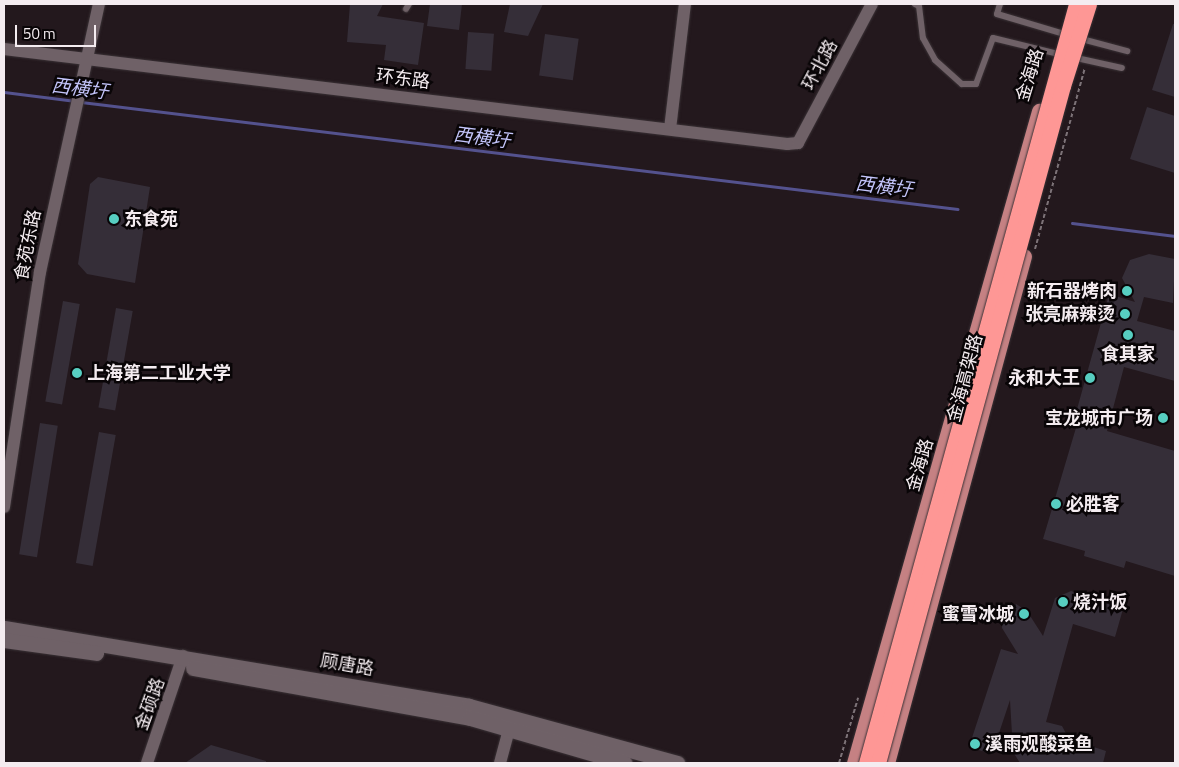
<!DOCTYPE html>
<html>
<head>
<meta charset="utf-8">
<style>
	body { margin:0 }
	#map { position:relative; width:1179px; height:767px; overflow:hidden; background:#23181d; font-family:"Titillium Web","Noto Sans SC",sans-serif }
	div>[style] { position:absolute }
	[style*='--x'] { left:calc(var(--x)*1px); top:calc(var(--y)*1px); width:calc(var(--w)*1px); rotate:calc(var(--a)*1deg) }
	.stream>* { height:3px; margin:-1.5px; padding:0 1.5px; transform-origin:1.5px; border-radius:1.5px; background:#54528e }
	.building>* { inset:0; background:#352e38; transform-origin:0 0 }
	.path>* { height:2px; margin-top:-1px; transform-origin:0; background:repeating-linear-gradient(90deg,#7d7378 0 4px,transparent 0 6.5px) }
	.roads { filter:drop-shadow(0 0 1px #3a3236) drop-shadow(0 0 1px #3a3236) }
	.lane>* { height:6px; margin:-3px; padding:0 3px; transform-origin:3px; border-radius:3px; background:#6f6167 }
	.street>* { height:12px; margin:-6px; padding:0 6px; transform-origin:6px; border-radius:6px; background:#6f6167 }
	.secondary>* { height:15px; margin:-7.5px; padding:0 7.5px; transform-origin:7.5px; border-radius:7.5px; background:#6f6167 }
	.primary>* { height:15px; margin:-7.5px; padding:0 7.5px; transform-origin:7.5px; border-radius:7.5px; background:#c58183 }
	.bridges { filter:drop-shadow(0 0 1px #3a3236) drop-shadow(0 0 1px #3a3236) }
	.highway-bridge>* { height:15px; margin:-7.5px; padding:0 7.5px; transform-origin:7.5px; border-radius:7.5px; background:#fe9795 }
	.dots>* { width:14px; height:14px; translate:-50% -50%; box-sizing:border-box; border:2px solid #090507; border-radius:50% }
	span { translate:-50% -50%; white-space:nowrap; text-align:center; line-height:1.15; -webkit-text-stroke:5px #090507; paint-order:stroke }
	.street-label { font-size:18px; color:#f4ecf0 }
	.poi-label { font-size:18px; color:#f4ecf0; font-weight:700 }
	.left { translate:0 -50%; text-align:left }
	.right { translate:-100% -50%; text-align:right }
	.water-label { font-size:19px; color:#c3c4fa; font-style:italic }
	.frame { position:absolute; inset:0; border:5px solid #f4ecf0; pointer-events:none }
	.scale { position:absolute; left:15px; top:25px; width:81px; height:22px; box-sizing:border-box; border:2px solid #f4ecf0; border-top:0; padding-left:6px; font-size:15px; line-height:18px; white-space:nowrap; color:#f4ecf0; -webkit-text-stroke:4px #090507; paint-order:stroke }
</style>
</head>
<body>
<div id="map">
	<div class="stream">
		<i style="--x:4;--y:92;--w:72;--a:7.2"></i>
		<i style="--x:81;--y:102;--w:883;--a:6.96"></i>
		<i style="--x:1072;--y:223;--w:104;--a:7.2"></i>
	</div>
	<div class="building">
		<i style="clip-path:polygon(350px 4px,383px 4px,377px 16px,424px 23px,418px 65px,384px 60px,386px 45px,347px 42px)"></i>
		<i style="clip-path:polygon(430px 4px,462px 4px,459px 30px,427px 26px)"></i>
		<i style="clip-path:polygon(510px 4px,543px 4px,528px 36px,504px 32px)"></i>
		<i style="clip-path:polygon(1173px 24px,1175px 24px,1175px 97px,1152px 90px)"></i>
		<i style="left:468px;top:32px;width:26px;height:37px;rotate:4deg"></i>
		<i style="left:545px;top:34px;width:34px;height:42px;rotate:8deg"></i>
		<i style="clip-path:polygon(1147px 107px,1175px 116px,1175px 173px,1130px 159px)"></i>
		<i style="clip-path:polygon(98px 177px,150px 187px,135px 283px,87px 274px,78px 264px,90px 184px)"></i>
		<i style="clip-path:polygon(1149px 254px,1175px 259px,1173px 303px,1144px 297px,1137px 321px,1175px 331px,1175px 381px,1124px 367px,1107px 431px,1175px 451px,1175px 576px,1126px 561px,1124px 568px,1084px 556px,1085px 551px,1043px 539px,1078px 421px,1074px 420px,1109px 294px,1135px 302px,1122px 278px,1130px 260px)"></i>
		<i style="left:63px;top:301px;width:17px;height:102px;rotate:10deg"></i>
		<i style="left:116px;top:308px;width:17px;height:101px;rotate:10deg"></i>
		<i style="left:40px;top:423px;width:18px;height:133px;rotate:9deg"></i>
		<i style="left:99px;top:432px;width:17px;height:133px;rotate:10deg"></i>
		<i style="clip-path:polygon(1071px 591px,1123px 609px,1115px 637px,1073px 624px,1046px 722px,1062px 726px,1069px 739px,1106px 751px,1103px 763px,1020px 763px,1013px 752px,1010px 700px,992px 754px,969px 747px,1001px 649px,1018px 654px,1002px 628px,1003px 614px,1008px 606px,1016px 604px,1027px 611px,1043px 636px,1055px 598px)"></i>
		<i style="clip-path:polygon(211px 745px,266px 761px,266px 763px,185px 763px)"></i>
	</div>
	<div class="path">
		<i style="--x:1035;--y:249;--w:188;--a:-74.6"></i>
		<i style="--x:839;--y:763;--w:68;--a:-73.7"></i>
	</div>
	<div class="roads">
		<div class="lane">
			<i style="--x:915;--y:4;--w:4;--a:27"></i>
			<i style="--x:919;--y:6;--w:32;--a:83"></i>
			<i style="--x:923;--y:38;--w:25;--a:61"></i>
			<i style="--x:935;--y:60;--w:36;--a:42"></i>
			<i style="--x:962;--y:84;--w:14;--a:0"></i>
			<i style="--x:976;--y:84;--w:49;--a:-69.7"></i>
			<i style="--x:993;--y:38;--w:72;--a:13.7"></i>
			<i style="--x:1000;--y:4;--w:10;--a:107"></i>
			<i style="--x:997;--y:14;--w:74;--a:16.5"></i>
			<i style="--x:406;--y:9;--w:6;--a:-59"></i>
			<i style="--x:1078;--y:38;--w:51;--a:14.9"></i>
			<i style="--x:1072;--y:57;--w:51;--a:12.4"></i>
		</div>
		<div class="street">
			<i style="--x:4;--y:49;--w:789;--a:6.92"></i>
			<i style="--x:787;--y:144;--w:11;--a:-5"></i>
			<i style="--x:798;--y:143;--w:157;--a:-62"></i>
			<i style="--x:670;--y:129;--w:126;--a:-83.2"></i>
			<i style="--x:4;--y:507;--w:238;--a:-81.3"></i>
			<i style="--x:40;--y:272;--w:274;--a:-77.6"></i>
			<i style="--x:147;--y:763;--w:113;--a:-71.4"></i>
			<i style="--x:500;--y:763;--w:42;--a:-75"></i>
		</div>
		<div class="secondary">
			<i style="--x:4;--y:628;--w:471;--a:9.5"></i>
			<i style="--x:469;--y:706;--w:216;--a:15.3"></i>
			<i style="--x:4;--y:640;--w:93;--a:8"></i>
			<i style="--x:193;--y:668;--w:281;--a:10.2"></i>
			<i style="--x:470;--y:718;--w:161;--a:16.2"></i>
		</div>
		<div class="primary">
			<i style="--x:854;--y:763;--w:678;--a:-74.16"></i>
			<i style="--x:887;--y:763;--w:525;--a:-74.88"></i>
		</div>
	</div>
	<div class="bridges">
		<div class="highway-bridge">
			<i style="--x:866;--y:763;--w:788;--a:-74.53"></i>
			<i style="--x:878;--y:763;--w:702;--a:-74.72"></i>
			<i style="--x:1063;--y:86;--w:86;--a:-72.4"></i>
		</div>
	</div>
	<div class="dots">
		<i style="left:114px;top:219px;background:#57cec1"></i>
		<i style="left:1127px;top:291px;background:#57cec1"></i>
		<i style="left:1125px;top:314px;background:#57cec1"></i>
		<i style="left:1128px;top:335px;background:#57cec1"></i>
		<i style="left:77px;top:373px;background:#57cec1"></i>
		<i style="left:1090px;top:378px;background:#57cec1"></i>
		<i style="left:1163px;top:418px;background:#57cec1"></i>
		<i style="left:1056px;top:504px;background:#57cec1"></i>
		<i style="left:1063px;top:602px;background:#57cec1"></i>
		<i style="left:1024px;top:614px;background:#57cec1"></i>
		<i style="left:975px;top:744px;background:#57cec1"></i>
	</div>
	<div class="street-label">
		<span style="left:820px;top:65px;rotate:-62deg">环北路</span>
		<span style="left:1030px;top:75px;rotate:-73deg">金海路</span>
		<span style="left:403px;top:79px;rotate:7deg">环东路</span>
		<span style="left:28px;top:245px;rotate:-79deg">食苑东路</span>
		<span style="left:965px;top:378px;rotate:-75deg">金海高架路</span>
		<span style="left:920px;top:465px;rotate:-74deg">金海路</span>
		<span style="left:347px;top:665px;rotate:10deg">顾唐路</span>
		<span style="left:150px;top:704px;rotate:-70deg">金硕路</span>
	</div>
	<div class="poi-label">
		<span class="left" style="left:124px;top:219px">东食苑</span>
		<span class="right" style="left:1117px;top:291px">新石器烤肉</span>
		<span class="right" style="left:1115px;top:314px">张亮麻辣烫</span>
		<span style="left:1128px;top:354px">食其家</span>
		<span class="left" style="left:87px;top:373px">上海第二工业大学</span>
		<span class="right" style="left:1080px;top:378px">永和大王</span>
		<span class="right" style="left:1153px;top:418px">宝龙城市广场</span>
		<span class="left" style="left:1066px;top:504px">必胜客</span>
		<span class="left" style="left:1073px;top:602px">烧汁饭</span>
		<span class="right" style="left:1014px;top:614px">蜜雪冰城</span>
		<span class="left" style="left:985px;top:744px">溪雨观酸菜鱼</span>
	</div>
	<div class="water-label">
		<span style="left:80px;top:88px;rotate:7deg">西横圩</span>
		<span style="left:482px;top:137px;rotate:7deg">西横圩</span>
		<span style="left:884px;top:186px;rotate:7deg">西横圩</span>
	</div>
	<div class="frame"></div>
	<div class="scale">50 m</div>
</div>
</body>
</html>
